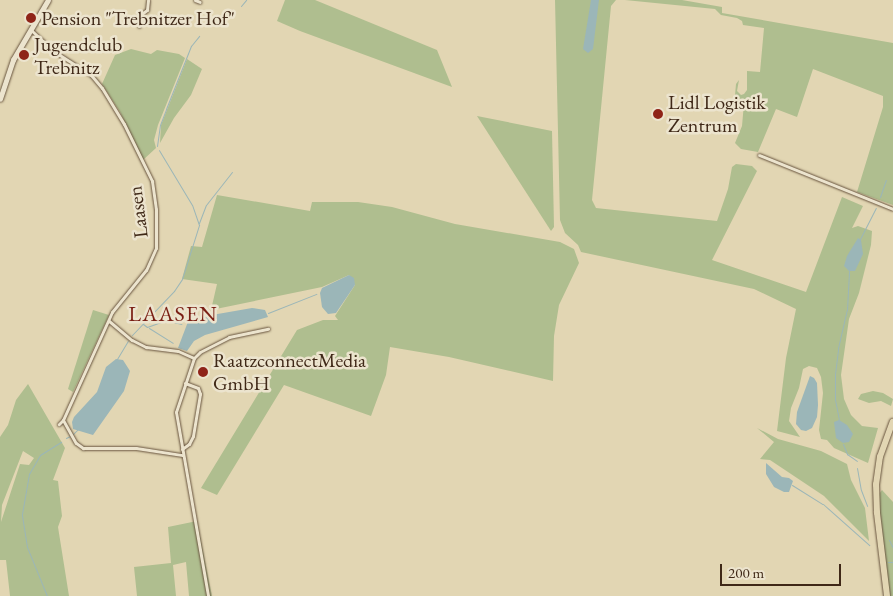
<!DOCTYPE html>
<html>
<head>
<meta charset="utf-8">
<style>
	body { margin:0 }
	#map { position:relative; width:893px; height:596px; overflow:hidden; background:#e2d6b3; font-family:"EB Garamond",serif }
	div>[style] { position:absolute }
	[style*='--x'] { left:calc(var(--x)*1px); top:calc(var(--y)*1px); width:calc(var(--w)*1px); rotate:calc(var(--a)*1deg) }
	.green>* { inset:0; background:#afbe8f }
	.water>* { inset:0; background:#9bb6b8 }
	.stream>* { height:1px; margin:-0.5px; padding:0 0.5px; transform-origin:0.5px; border-radius:0.5px; background:#9bb6b8 }
	.roads { filter:drop-shadow(0 0 1px #68543e) drop-shadow(0 0 1px #68543e) }
	.minor>* { height:3px; margin:-1.5px; padding:0 1.5px; transform-origin:1.5px; border-radius:1.5px; background:#ece4ce }
	.tertiary>* { height:4.5px; margin:-2.25px; padding:0 2.25px; transform-origin:2.25px; border-radius:2.25px; background:#ece4ce }
	.primary>* { height:5.5px; margin:-2.75px; padding:0 2.75px; transform-origin:2.75px; border-radius:2.75px; background:#e2d6b3 }
	.dots>* { width:14px; height:14px; translate:-50% -50%; box-sizing:border-box; border:2px solid #ece4ce; border-radius:50% }
	span { translate:-50% -50%; white-space:nowrap; text-align:center; line-height:1.15; -webkit-text-stroke:5px #ece4ce; paint-order:stroke }
	.poi-label { font-size:20px; color:#3f2817 }
	.left { translate:0 -50%; text-align:left }
	.street-label { font-size:20px; color:#3f2817 }
	.quarter-label { font-size:22px; color:#7a1f14; letter-spacing:1px }
	.scale { position:absolute; left:720px; top:564px; width:121px; height:22px; box-sizing:border-box; border:2px solid #3f2817; border-top:0; padding-left:6px; font-size:15px; line-height:18px; white-space:nowrap; color:#3f2817; -webkit-text-stroke:4px #ece4ce; paint-order:stroke }
</style>
</head>
<body>
<div id="map">
	<div class="green">
		<i style="clip-path:polygon(285px 0,315px 0,437px 50px,452px 87px,300px 31px,277px 21px)"></i>
		<i style="clip-path:polygon(555px 0,616px 0,611px 6px,592px 200px,596px 208px,717px 221px,728px 189px,732px 167px,736px 164px,752px 166px,757px 171px,712px 260px,806px 292px,842px 197px,863px 206px,852px 228px,858px 226px,872px 231px,871px 245px,859px 293px,849px 319px,841px 375px,844px 399px,851px 415px,862px 426px,878px 428px,868px 463px,834px 448px,827px 440px,821px 439px,819px 430px,823px 393px,821px 377px,817px 368px,809px 366px,803px 369px,799px 388px,791px 408px,789px 421px,800px 437px,777px 431px,786px 358px,796px 309px,754px 289px,581px 252px,578px 245px,565px 233px,560px 220px)"></i>
		<i style="clip-path:polygon(625px 0,682px 0,722px 7px,722px 13px,893px 43px,893px 205px,857px 192px,883px 107px,883px 96px,813px 69px,797px 117px,776px 109px,758px 152px,741px 149px,735px 143px,742px 126px,744px 103px,735px 95px,736px 84px,739px 80px,737px 91px,741px 95px,744px 94px,747px 90px,747px 71px,760px 72px,764px 28px,743px 25px,742px 21px,737px 18px,721px 15px,715px 9px)"></i>
		<i style="clip-path:polygon(131px 49px,151px 54px,157px 50px,179px 54px,185px 58px,158px 125px,154px 140px,156px 148px,143px 160px,120px 112px,102px 84px,115px 55px)"></i>
		<i style="clip-path:polygon(187px 59px,202px 69px,191px 95px,174px 118px,160px 143px,161px 125px)"></i>
		<i style="clip-path:polygon(477px 116px,552px 131px,554px 227px,551px 231px)"></i>
		<i style="clip-path:polygon(217px 195px,310px 211px,312px 202px,358px 202px,392px 207px,455px 224px,560px 242px,574px 249px,579px 263px,559px 305px,554px 336px,553px 381px,449px 357px,390px 347px,386px 375px,371px 416px,284px 385px,217px 495px,201px 488px,297px 330px,323px 320px,338px 320px,335px 316px,355px 285px,349px 275px,322px 287px,211px 310px,217px 284px,182px 279px,191px 246px,202px 247px)"></i>
		<i style="clip-path:polygon(93px 310px,109px 315px,73px 392px,68px 389px)"></i>
		<i style="clip-path:polygon(evenodd,28px 384px,65px 448px,53px 480px,58px 481px,62px 516px,58px 527px,69px 596px,10px 596px,6px 560px,0 560px,0 437px,8px 425px,16px 400px,28px 384px,23px 451px,34px 458px,29px 465px,20px 464px,1px 522px,2px 505px,23px 451px)"></i>
		<i style="clip-path:polygon(873px 391px,883px 393px,893px 399px,891px 406px,881px 401px,869px 403px,858px 399px,861px 394px)"></i>
		<i style="clip-path:polygon(757px 428px,778px 439px,821px 451px,847px 464px,851px 480px,865px 508px,869px 541px,824px 496px,770px 460px,760px 459px,774px 442px)"></i>
		<i style="clip-path:polygon(882px 490px,893px 502px,893px 596px,889px 596px,880px 513px,879px 494px)"></i>
		<i style="clip-path:polygon(197px 521px,212px 596px,189px 596px,186px 562px,173px 565px,176px 596px,137px 596px,134px 567px,171px 563px,168px 527px)"></i>
	</div>
	<div class="water">
		<i style="clip-path:polygon(591px 0,599px 0,593px 49px,588px 53px,583px 49px)"></i>
		<i style="clip-path:polygon(858px 238px,861px 240px,863px 254px,855px 271px,849px 271px,844px 266px,847px 256px)"></i>
		<i style="clip-path:polygon(349px 275px,354px 278px,355px 285px,336px 313px,328px 314px,322px 307px,320px 293px,322px 288px)"></i>
		<i style="clip-path:polygon(252px 308px,265px 310px,268px 317px,205px 335px,194px 341px,187px 351px,178px 348px,189px 319px)"></i>
		<i style="clip-path:polygon(116px 359px,123px 360px,130px 371px,124px 391px,93px 435px,73px 429px,72px 422px,74px 417px,97px 392px,106px 367px)"></i>
		<i style="clip-path:polygon(810px 376px,814px 378px,817px 383px,818px 405px,817px 417px,812px 428px,806px 431px,801px 430px,796px 424px,797px 412px)"></i>
		<i style="clip-path:polygon(839px 420px,847px 425px,853px 434px,849px 442px,843px 443px,836px 438px,834px 422px)"></i>
		<i style="clip-path:polygon(766px 463px,782px 477px,789px 478px,793px 481px,789px 492px,784px 492px,774px 487px,766px 474px)"></i>
	</div>
	<div class="stream">
		<i style="--x:241;--y:6;--w:8;--a:-50"></i>
		<i style="--x:157;--y:146;--w:21;--a:-82"></i>
		<i style="--x:160;--y:125;--w:17;--a:-69"></i>
		<i style="--x:166;--y:109;--w:68;--a:-68.4"></i>
		<i style="--x:191;--y:46;--w:13;--a:-51"></i>
		<i style="--x:880;--y:197;--w:18;--a:-71"></i>
		<i style="--x:199;--y:223;--w:19;--a:-69"></i>
		<i style="--x:206;--y:205;--w:42;--a:-51.8"></i>
		<i style="--x:859;--y:241;--w:37;--a:-63"></i>
		<i style="--x:268;--y:313;--w:52;--a:-21.6"></i>
		<i style="--x:143;--y:324;--w:5;--a:37"></i>
		<i style="--x:147;--y:327;--w:20;--a:-20"></i>
		<i style="--x:166;--y:320;--w:16;--a:15"></i>
		<i style="--x:149;--y:328;--w:28;--a:32"></i>
		<i style="--x:132;--y:335;--w:61;--a:-46.3"></i>
		<i style="--x:174;--y:291;--w:14;--a:-56"></i>
		<i style="--x:182;--y:279;--w:57;--a:-72.5"></i>
		<i style="--x:199;--y:225;--w:21;--a:-109"></i>
		<i style="--x:192;--y:205;--w:64;--a:-121"></i>
		<i style="--x:117;--y:359;--w:21;--a:-59"></i>
		<i style="--x:839;--y:420;--w:20;--a:-101"></i>
		<i style="--x:835;--y:400;--w:26;--a:-90"></i>
		<i style="--x:835;--y:374;--w:26;--a:-83"></i>
		<i style="--x:838;--y:348;--w:39;--a:-77"></i>
		<i style="--x:847;--y:310;--w:39;--a:-87"></i>
		<i style="--x:73;--y:434;--w:7;--a:-45"></i>
		<i style="--x:66;--y:438;--w:4;--a:-27"></i>
		<i style="--x:843;--y:444;--w:11;--a:68"></i>
		<i style="--x:847;--y:454;--w:12;--a:35"></i>
		<i style="--x:857;--y:468;--w:22;--a:80"></i>
		<i style="--x:861;--y:490;--w:17;--a:69"></i>
		<i style="--x:792;--y:485;--w:36;--a:32"></i>
		<i style="--x:823;--y:504;--w:62;--a:41.7"></i>
		<i style="--x:889;--y:540;--w:9;--a:63"></i>
		<i style="--x:888;--y:562;--w:5;--a:0"></i>
		<i style="--x:47;--y:596;--w:53;--a:-112.2"></i>
		<i style="--x:27;--y:547;--w:33;--a:-99"></i>
		<i style="--x:22;--y:514;--w:41;--a:-80.1"></i>
		<i style="--x:29;--y:474;--w:22;--a:-60"></i>
		<i style="--x:40;--y:455;--w:25;--a:-32"></i>
	</div>
	<div class="roads">
		<div class="minor">
			<i style="--x:195;--y:0;--w:5;--a:22"></i>
			<i style="--x:139;--y:26;--w:11;--a:-85"></i>
			<i style="--x:140;--y:15;--w:9;--a:-36"></i>
			<i style="--x:147;--y:10;--w:10;--a:-84"></i>
			<i style="--x:31;--y:30;--w:33;--a:43"></i>
			<i style="--x:55;--y:52;--w:43;--a:32.6"></i>
			<i style="--x:91;--y:75;--w:17;--a:50"></i>
			<i style="--x:102;--y:88;--w:42;--a:58.6"></i>
			<i style="--x:124;--y:124;--w:64;--a:63.8"></i>
			<i style="--x:152;--y:181;--w:28;--a:82"></i>
			<i style="--x:156;--y:209;--w:39;--a:90"></i>
			<i style="--x:156;--y:248;--w:24;--a:114"></i>
			<i style="--x:146;--y:270;--w:54;--a:129"></i>
			<i style="--x:112;--y:312;--w:119;--a:114.4"></i>
			<i style="--x:63;--y:420;--w:6;--a:135"></i>
			<i style="--x:759;--y:155;--w:144;--a:21.9"></i>
			<i style="--x:109;--y:321;--w:30;--a:40"></i>
			<i style="--x:132;--y:340;--w:16;--a:27"></i>
			<i style="--x:146;--y:347;--w:32;--a:7"></i>
			<i style="--x:178;--y:351;--w:17;--a:24"></i>
			<i style="--x:194;--y:358;--w:57;--a:108.4"></i>
			<i style="--x:176;--y:412;--w:187;--a:80.1"></i>
			<i style="--x:194;--y:358;--w:8;--a:-45"></i>
			<i style="--x:200;--y:352;--w:33;--a:-27"></i>
			<i style="--x:229;--y:337;--w:40;--a:-12"></i>
			<i style="--x:63;--y:420;--w:26;--a:61"></i>
			<i style="--x:76;--y:443;--w:9;--a:36"></i>
			<i style="--x:83;--y:448;--w:53;--a:0"></i>
			<i style="--x:136;--y:448;--w:47;--a:8.7"></i>
			<i style="--x:182;--y:449;--w:9;--a:-36"></i>
			<i style="--x:189;--y:444;--w:9;--a:-63"></i>
			<i style="--x:193;--y:436;--w:43;--a:-80.5"></i>
			<i style="--x:200;--y:394;--w:6;--a:-108"></i>
			<i style="--x:198;--y:388;--w:14;--a:-159"></i>
		</div>
		<div class="tertiary">
			<i style="--x:0;--y:99;--w:41;--a:-71.6"></i>
			<i style="--x:13;--y:60;--w:69;--a:-59.7"></i>
		</div>
		<div class="primary">
			<i style="--x:887;--y:596;--w:84;--a:-96.9"></i>
			<i style="--x:877;--y:513;--w:28;--a:-92"></i>
			<i style="--x:876;--y:485;--w:28;--a:-82"></i>
			<i style="--x:880;--y:457;--w:37;--a:-70"></i>
		</div>
	</div>
	<div class="dots">
		<i style="left:31px;top:18px;background:#8f2418"></i>
		<i style="left:24px;top:55px;background:#8f2418"></i>
		<i style="left:658px;top:114px;background:#8f2418"></i>
		<i style="left:203px;top:372px;background:#8f2418"></i>
	</div>
	<div class="poi-label">
		<span class="left" style="left:41px;top:18px">Pension "Trebnitzer Hof"</span>
		<span class="left" style="left:34px;top:56px">Jugendclub<br>Trebnitz</span>
		<span class="left" style="left:668px;top:114px">Lidl Logistik<br>Zentrum</span>
		<span class="left" style="left:213px;top:372px">RaatzconnectMedia<br>GmbH</span>
	</div>
	<div class="street-label">
		<span style="left:138px;top:212px;rotate:-97deg">Laasen</span>
	</div>
	<div class="quarter-label">
		<span style="left:173px;top:314px">LAASEN</span>
	</div>
	<div class="scale">200 m</div>
</div>
</body>
</html>
